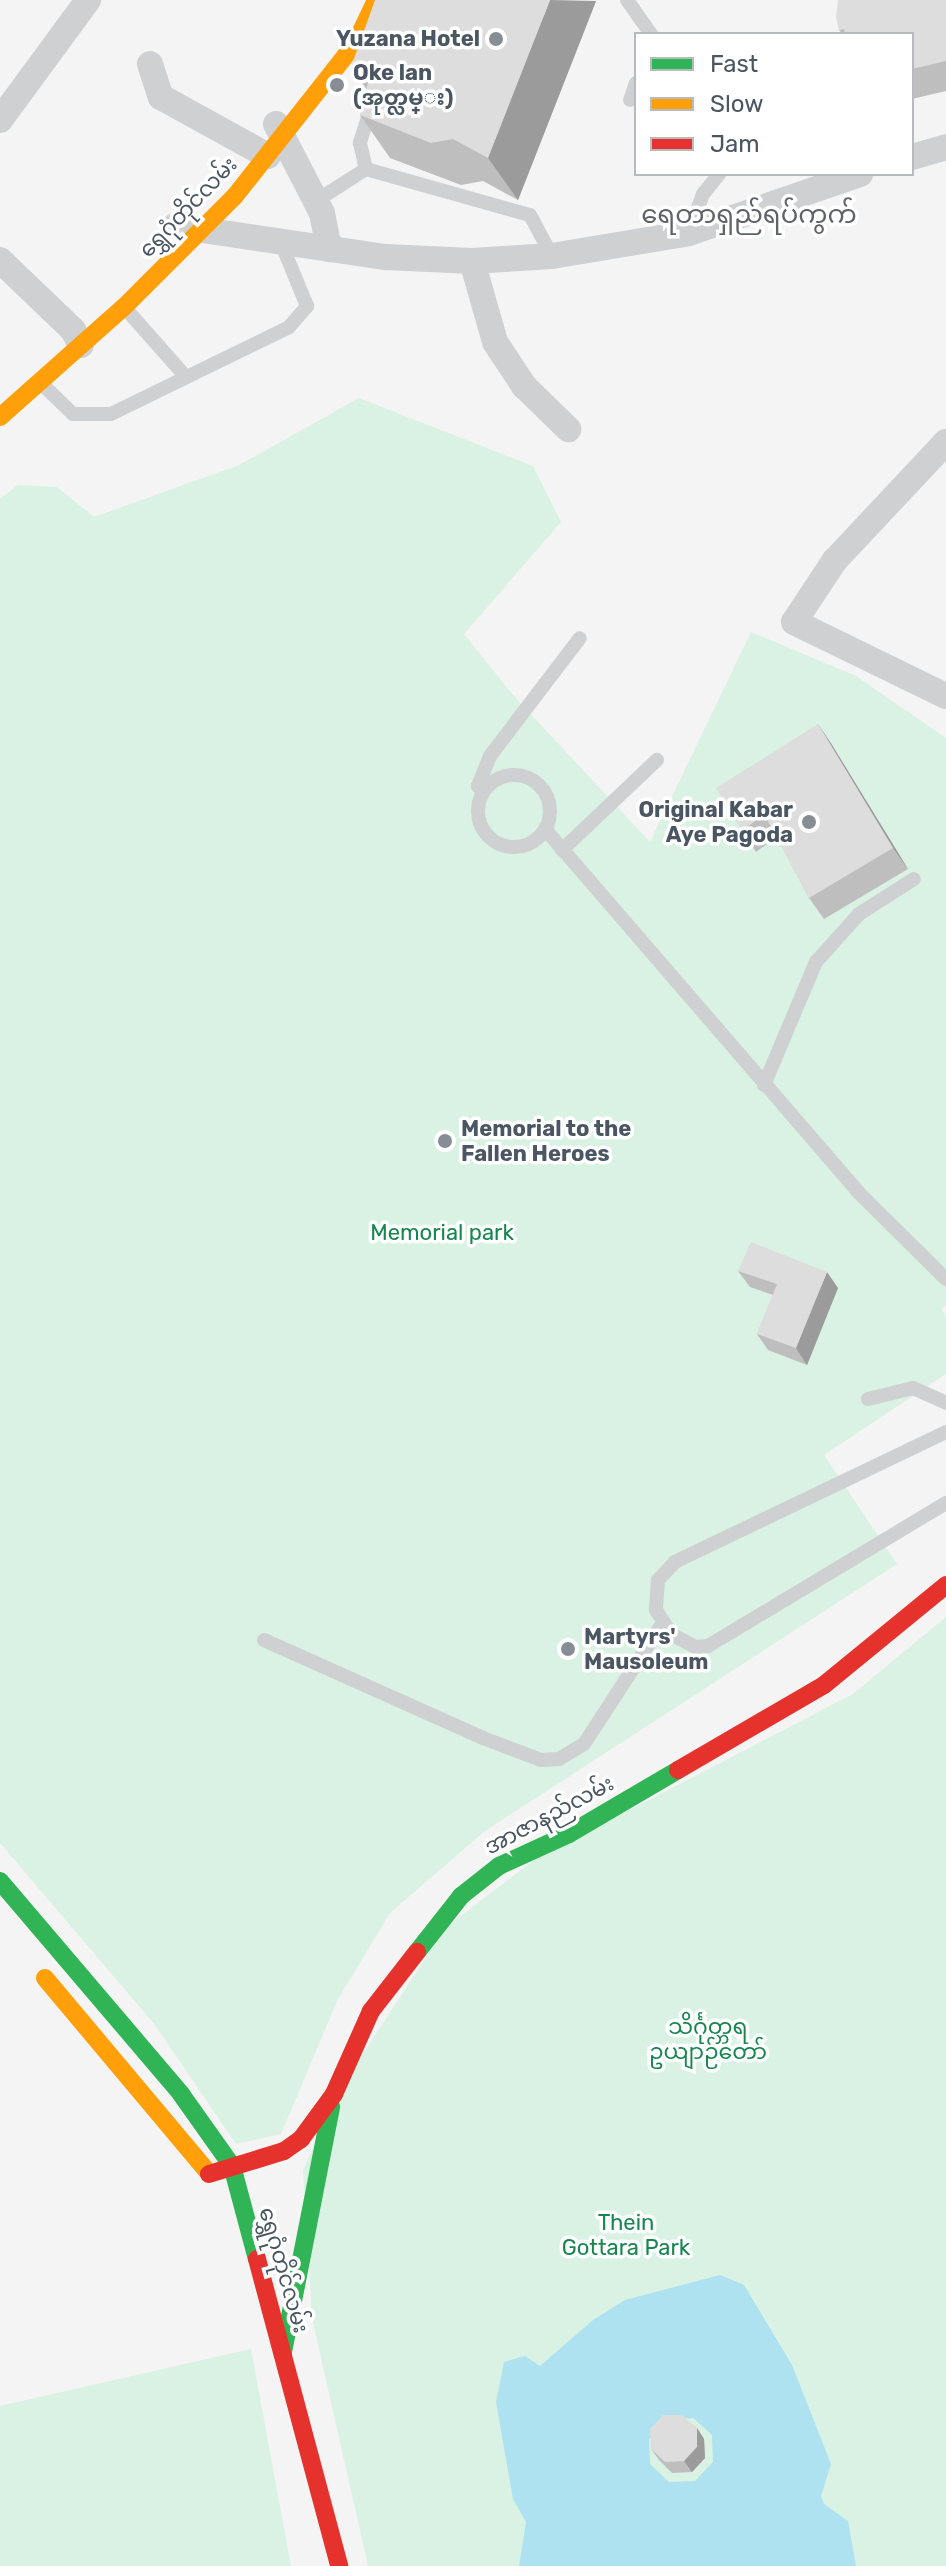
<!DOCTYPE html>
<html>
<head>
<meta charset="utf-8">
<style>
	body { margin:0 }
	#map { position:relative; width:946px; height:2566px; overflow:hidden; background:#f4f4f4; font-family:Rubik,"Noto Sans Myanmar",sans-serif }
	div>[style] { position:absolute }
	[style*='--x'] { left:calc(var(--x)*1px); top:calc(var(--y)*1px); width:calc(var(--w)*1px); rotate:calc(var(--a)*1deg) }
	.green>* { inset:0; background:#d9f2e3 }
	.water>* { inset:0; background:#aee2f0 }
	.lane>* { height:14px; margin:-7px; padding:0 7px; transform-origin:7px; border-radius:7px; background:#ced0d2 }
	.lane>.ring { margin:-7px; padding:0; box-sizing:content-box; background:none; border:14px solid #ced0d2; border-radius:50% }
	.street>* { height:26px; margin:-13px; padding:0 13px; transform-origin:13px; border-radius:13px; background:#ced0d2 }
	.fast>* { height:18px; margin:-9px; padding:0 9px; transform-origin:9px; border-radius:9px; background:#30b455 }
	.slow>* { height:18px; margin:-9px; padding:0 9px; transform-origin:9px; border-radius:9px; background:#ff9f0a }
	.jam>* { height:18px; margin:-9px; padding:0 9px; transform-origin:9px; border-radius:9px; background:#e5322d }
	.wall>* { inset:0; background:#bebebf }
	.shaded-wall>* { inset:0; background:#9b9b9b }
	.building>* { inset:0; background:#ddddde }
	.dots>* { width:22px; height:22px; translate:-50% -50%; box-sizing:border-box; border:4px solid #fff; border-radius:50% }
	span { translate:-50% -50%; white-space:nowrap; text-align:center; line-height:1.15; -webkit-text-stroke:7px #fff; paint-order:stroke }
	.poi-label { font-size:22px; color:#4a5661; font-weight:700 }
	.right { translate:-100% -50%; text-align:right }
	.left { translate:0 -50%; text-align:left }
	.street-label { font-size:22px; color:#4a5661 }
	.park-label { font-size:22px; color:#17864f }
	.quarter-label { font-size:26px; color:#5f6368 }
	.legend { position:absolute; left:634px; top:32px; width:280px; height:144px; box-sizing:border-box; background:#fff; border:2px solid #b7bbc0; margin:0; padding:10px 14px; list-style:none; font-size:24px; color:#4a5661 }
	.legend li { display:flex; align-items:center; gap:16px; height:40px }
	.legend b { width:40px; border:2px solid #b7bbc0 }
</style>
</head>
<body>
<div id="map">
	<div class="green">
		<i style="clip-path:polygon(359px 398px,533px 466px,561px 522px,464px 634px,513px 695px,650px 842px,751px 632px,856px 676px,946px 738px,946px 1306px,941px 1309px,946px 1316px,946px 1374px,824px 1455px,897px 1564px,485px 1831px,390px 1913px,338px 1999px,281px 2134px,236px 2144px,155px 2025px,0 1843px,0 499px,18px 485px,57px 487px,94px 517px,239px 465px)"></i>
		<i style="clip-path:polygon(946px 1617px,946px 2566px,368px 2566px,312px 2318px,303px 2170px,347px 2078px,446px 1927px,537px 1858px,853px 1694px)"></i>
		<i style="clip-path:polygon(251px 2349px,291px 2566px,0 2566px,0 2406px)"></i>
	</div>
	<div class="water">
		<i style="clip-path:polygon(evenodd,720px 2275px,744px 2285px,792px 2365px,831px 2464px,821px 2496px,824px 2504px,848px 2521px,856px 2566px,519px 2566px,526px 2522px,513px 2499px,496px 2402px,504px 2362px,525px 2356px,540px 2366px,593px 2320px,625px 2300px,720px 2275px,693px 2418px,712px 2435px,713px 2462px,695px 2481px,669px 2482px,650px 2464px,649px 2439px,667px 2419px,693px 2418px)"></i>
	</div>
	<div class="lane">
		<i style="--x:627;--y:0;--w:42;--a:54.8"></i>
		<i style="--x:630;--y:100;--w:18;--a:-71"></i>
		<i style="--x:372;--y:105;--w:40;--a:108"></i>
		<i style="--x:360;--y:143;--w:27;--a:77"></i>
		<i style="--x:366;--y:169;--w:170;--a:15.7"></i>
		<i style="--x:530;--y:215;--w:47;--a:61.8"></i>
		<i style="--x:316;--y:201;--w:59;--a:-32.6"></i>
		<i style="--x:689;--y:233;--w:41;--a:-70.3"></i>
		<i style="--x:703;--y:194;--w:26;--a:-51"></i>
		<i style="--x:125;--y:308;--w:92;--a:48.5"></i>
		<i style="--x:43;--y:385;--w:42;--a:44"></i>
		<i style="--x:73;--y:414;--w:38;--a:0"></i>
		<i style="--x:111;--y:414;--w:198;--a:-26"></i>
		<i style="--x:289;--y:327;--w:28;--a:-49"></i>
		<i style="--x:307;--y:306;--w:66;--a:-112.3"></i>
		<i class="ring" style="left:478px;top:775px;width:58px;height:58px"></i>
		<i style="--x:483;--y:792;--w:8;--a:-130"></i>
		<i style="--x:478;--y:786;--w:32;--a:-68"></i>
		<i style="--x:490;--y:756;--w:148;--a:-52.7"></i>
		<i style="--x:545;--y:829;--w:478;--a:49.2"></i>
		<i style="--x:857;--y:1191;--w:125;--a:44.7"></i>
		<i style="--x:562;--y:850;--w:131;--a:-43.5"></i>
		<i style="--x:764;--y:1085;--w:134;--a:-67.1"></i>
		<i style="--x:816;--y:962;--w:64;--a:-48.1"></i>
		<i style="--x:859;--y:914;--w:65;--a:-32.5"></i>
		<i style="--x:868;--y:1399;--w:46;--a:-13.7"></i>
		<i style="--x:913;--y:1388;--w:36;--a:24"></i>
		<i style="--x:946;--y:1432;--w:301;--a:154.4"></i>
		<i style="--x:675;--y:1562;--w:25;--a:133"></i>
		<i style="--x:658;--y:1580;--w:30;--a:94"></i>
		<i style="--x:656;--y:1610;--w:28;--a:58"></i>
		<i style="--x:671;--y:1634;--w:27;--a:28"></i>
		<i style="--x:695;--y:1647;--w:13;--a:-4"></i>
		<i style="--x:708;--y:1646;--w:278;--a:-31"></i>
		<i style="--x:264;--y:1640;--w:240;--a:24.1"></i>
		<i style="--x:483;--y:1738;--w:62;--a:20.8"></i>
		<i style="--x:541;--y:1760;--w:18;--a:-3"></i>
		<i style="--x:559;--y:1759;--w:29;--a:-31"></i>
		<i style="--x:584;--y:1744;--w:143;--a:-57"></i>
	</div>
	<div class="street">
		<i style="--x:150;--y:64;--w:35;--a:72"></i>
		<i style="--x:161;--y:97;--w:122;--a:28.9"></i>
		<i style="--x:0;--y:120;--w:149;--a:-53.7"></i>
		<i style="--x:276;--y:124;--w:100;--a:62.7"></i>
		<i style="--x:322;--y:213;--w:37;--a:79"></i>
		<i style="--x:912;--y:157;--w:35;--a:-16"></i>
		<i style="--x:175;--y:226;--w:213;--a:8.4"></i>
		<i style="--x:386;--y:257;--w:86;--a:2.7"></i>
		<i style="--x:472;--y:261;--w:80;--a:-3.6"></i>
		<i style="--x:552;--y:256;--w:139;--a:-9.5"></i>
		<i style="--x:689;--y:233;--w:181;--a:-19"></i>
		<i style="--x:0;--y:260;--w:101;--a:43.8"></i>
		<i style="--x:73;--y:330;--w:17;--a:62"></i>
		<i style="--x:472;--y:261;--w:84;--a:74.1"></i>
		<i style="--x:495;--y:342;--w:53;--a:56.6"></i>
		<i style="--x:524;--y:386;--w:62;--a:44.3"></i>
		<i style="--x:946;--y:442;--w:162;--a:133.2"></i>
		<i style="--x:835;--y:560;--w:74;--a:123.5"></i>
		<i style="--x:794;--y:622;--w:169;--a:26"></i>
	</div>
	<div class="fast">
		<i style="--x:0;--y:1881;--w:280;--a:49.6"></i>
		<i style="--x:181;--y:2094;--w:88;--a:54.7"></i>
		<i style="--x:232;--y:2166;--w:96;--a:75"></i>
		<i style="--x:417;--y:1952;--w:71;--a:-51.8"></i>
		<i style="--x:461;--y:1896;--w:48;--a:-38.3"></i>
		<i style="--x:499;--y:1866;--w:77;--a:-24.6"></i>
		<i style="--x:569;--y:1834;--w:126;--a:-30.4"></i>
		<i style="--x:283;--y:2352;--w:250;--a:-78.9"></i>
	</div>
	<div class="slow">
		<i style="--x:0;--y:417;--w:166;--a:-41.6"></i>
		<i style="--x:124;--y:307;--w:157;--a:-45"></i>
		<i style="--x:235;--y:196;--w:196;--a:-51.8"></i>
		<i style="--x:356;--y:42;--w:47;--a:-64.5"></i>
		<i style="--x:45;--y:1978;--w:251;--a:50"></i>
	</div>
	<div class="jam">
		<i style="--x:678;--y:1770;--w:169;--a:-30.2"></i>
		<i style="--x:824;--y:1685;--w:158;--a:-39.3"></i>
		<i style="--x:209;--y:2174;--w:78;--a:-17"></i>
		<i style="--x:284;--y:2151;--w:21;--a:-35"></i>
		<i style="--x:301;--y:2139;--w:56;--a:-53.7"></i>
		<i style="--x:334;--y:2094;--w:91;--a:-66"></i>
		<i style="--x:371;--y:2011;--w:75;--a:-52.1"></i>
		<i style="--x:257;--y:2259;--w:318;--a:75"></i>
	</div>
	<div class="wall">
		<i style="clip-path:polygon(946px 0,946px 91px,912px 99px,912px 34px,842px 34px,839px 30px)"></i>
		<i style="clip-path:polygon(596px 1px,518px 200px,483px 181px,461px 185px,390px 158px,360px 115px,367px 90px,351px 67px)"></i>
		<i style="clip-path:polygon(818px 724px,832px 745px,908px 869px,824px 919px,809px 898px,777px 837px,756px 852px,742px 831px)"></i>
		<i style="clip-path:polygon(738px 1271px,838px 1288px,807px 1365px,768px 1350px,757px 1334px,773px 1295px,750px 1287px)"></i>
		<i style="clip-path:polygon(697px 2428px,704px 2439px,705px 2458px,692px 2472px,672px 2473px,659px 2460px,651px 2449px)"></i>
	</div>
	<div class="shaded-wall">
		<i style="clip-path:polygon(550px 0,596px 1px,518px 200px,488px 158px)"></i>
		<i style="clip-path:polygon(818px 724px,832px 745px,908px 869px,893px 848px)"></i>
		<i style="clip-path:polygon(827px 1272px,838px 1288px,807px 1365px,796px 1348px)"></i>
		<i style="clip-path:polygon(697px 2428px,704px 2439px,705px 2458px,692px 2472px,684px 2461px)"></i>
	</div>
	<div class="building">
		<i style="clip-path:polygon(375px 0,550px 0,488px 158px,453px 139px,431px 143px,360px 115px,370px 75px,351px 67px)"></i>
		<i style="clip-path:polygon(838px 0,946px 0,946px 61px,912px 69px,912px 34px,845px 34px,844px 29px,839px 30px,836px 17px)"></i>
		<i style="clip-path:polygon(818px 724px,893px 848px,809px 898px,764px 814px,742px 831px,716px 788px)"></i>
		<i style="clip-path:polygon(751px 1242px,827px 1272px,796px 1348px,757px 1334px,777px 1284px,738px 1271px)"></i>
		<i style="clip-path:polygon(663px 2415px,682px 2415px,697px 2428px,697px 2447px,684px 2461px,665px 2462px,651px 2449px,650px 2429px)"></i>
	</div>
	<div class="dots">
		<i style="left:496px;top:39px;background:#868d94"></i>
		<i style="left:337px;top:85px;background:#868d94"></i>
		<i style="left:809px;top:822px;background:#868d94"></i>
		<i style="left:445px;top:1141px;background:#868d94"></i>
		<i style="left:568px;top:1649px;background:#868d94"></i>
	</div>
	<div class="poi-label">
		<span class="right" style="left:480px;top:39px">Yuzana Hotel</span>
		<span class="left" style="left:353px;top:85px">Oke lan<br>(အုတ္လမ္း)</span>
		<span class="right" style="left:793px;top:822px">Original Kabar<br>Aye Pagoda</span>
		<span class="left" style="left:461px;top:1141px">Memorial to the<br>Fallen Heroes</span>
		<span class="left" style="left:584px;top:1649px">Martyrs'<br>Mausoleum</span>
	</div>
	<div class="street-label">
		<span style="left:188px;top:207px;rotate:-46deg">ရွှေဂုံတိုင်လမ်း</span>
		<span style="left:549px;top:1815px;rotate:-28deg">အာဇာနည်လမ်း</span>
		<span style="left:284px;top:2270px;rotate:74deg">ရွှေဂုံတိုင်လမ်း</span>
	</div>
	<div class="park-label">
		<span style="left:442px;top:1233px">Memorial park</span>
		<span style="left:708px;top:2039px">သိင်္ဂုတ္တရ<br>ဥယျာဉ်တော်</span>
		<span style="left:626px;top:2235px">Thein<br>Gottara Park</span>
	</div>
	<div class="quarter-label">
		<span style="left:749px;top:215px">ရေတာရှည်ရပ်ကွက်</span>
	</div>
	<ul class="legend">
	<li><b style="height:10px;background:#30b455"></b>Fast</li>
	<li><b style="height:10px;background:#ff9f0a"></b>Slow</li>
	<li><b style="height:10px;background:#e5322d"></b>Jam</li>
	</ul>
</div>
</body>
</html>
